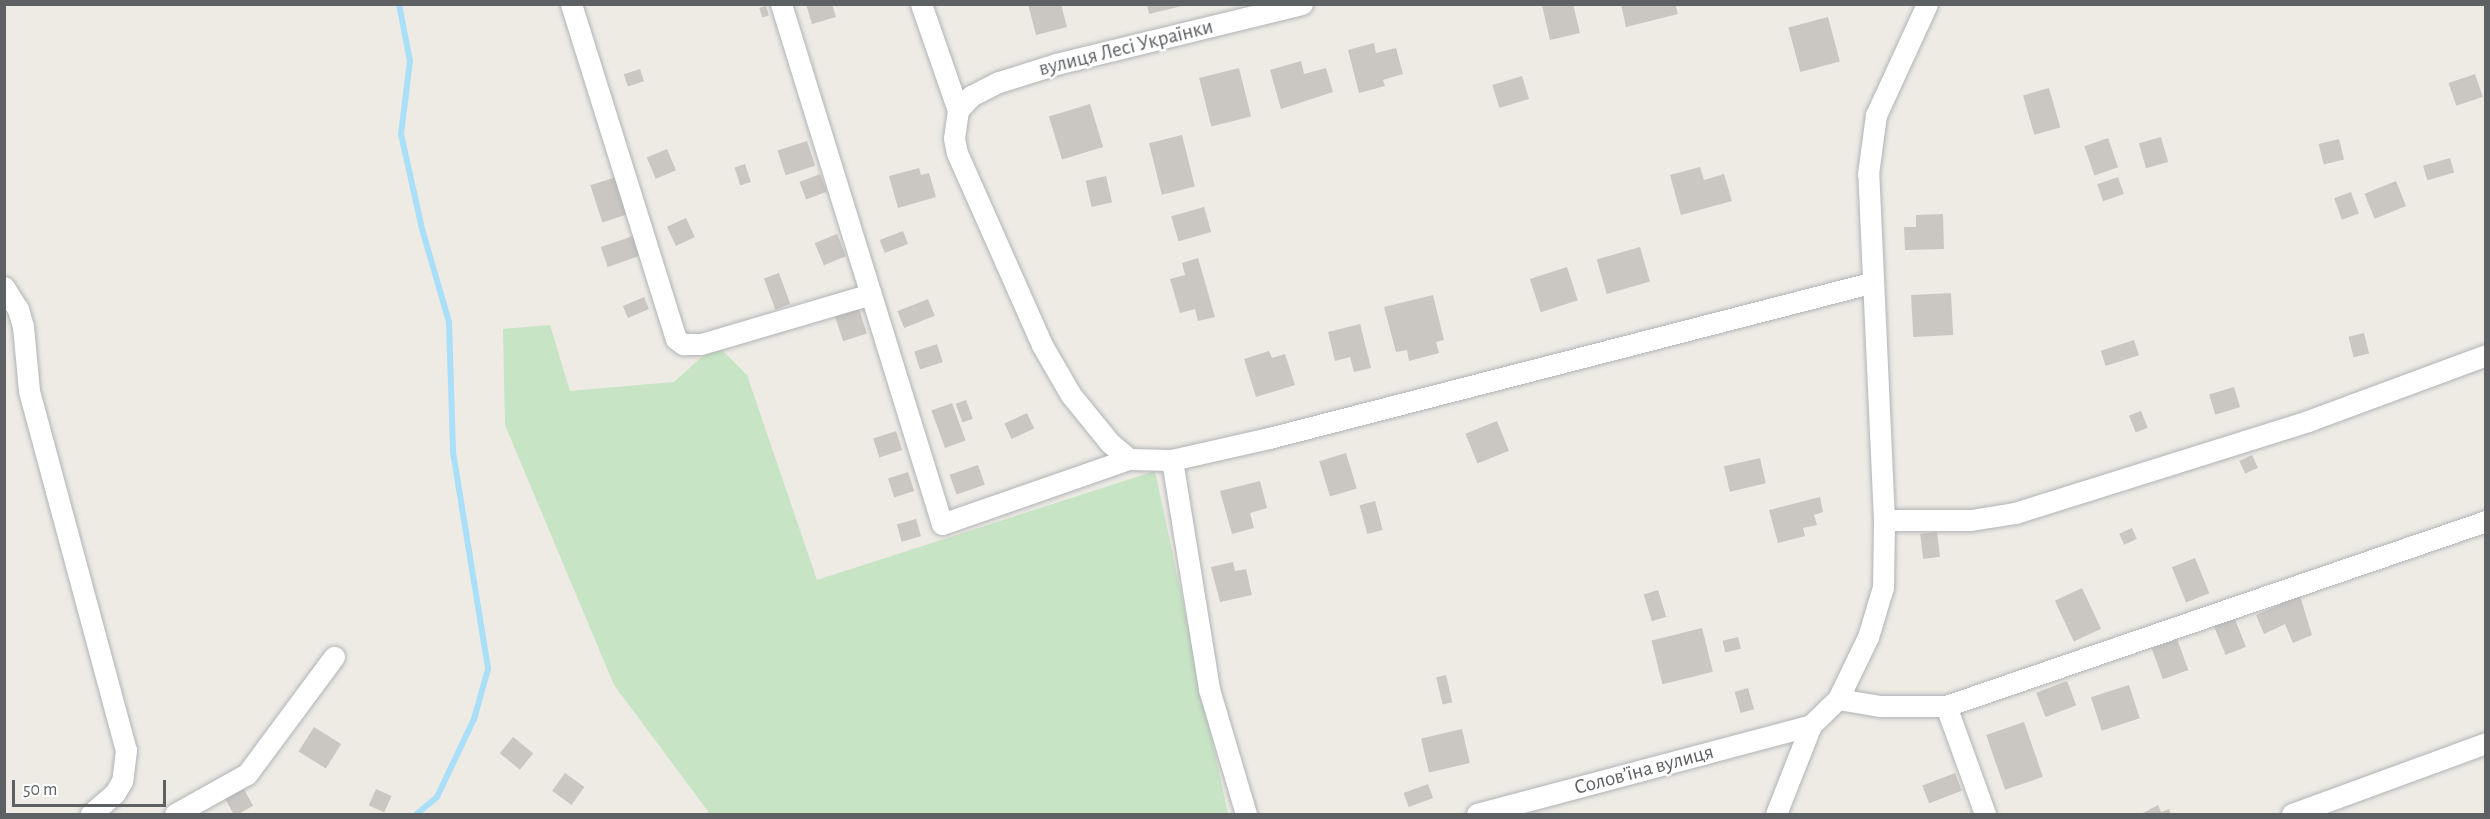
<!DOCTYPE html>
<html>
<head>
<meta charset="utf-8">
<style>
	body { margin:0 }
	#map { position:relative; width:2490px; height:819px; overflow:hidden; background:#eeebe5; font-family:"Alegreya Sans",sans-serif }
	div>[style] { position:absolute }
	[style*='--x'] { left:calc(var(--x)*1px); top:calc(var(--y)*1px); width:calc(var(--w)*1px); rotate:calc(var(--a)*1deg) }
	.green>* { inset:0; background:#c7e4c4 }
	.stream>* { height:6px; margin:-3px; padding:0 3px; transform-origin:3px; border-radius:3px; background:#aadff9 }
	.building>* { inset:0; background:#cac6c2; transform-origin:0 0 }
	.roads { filter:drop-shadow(0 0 2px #b0b3b6) drop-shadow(0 0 2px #b0b3b6) }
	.minor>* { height:21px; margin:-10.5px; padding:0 10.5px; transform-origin:10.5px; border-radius:10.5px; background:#fff }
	span { translate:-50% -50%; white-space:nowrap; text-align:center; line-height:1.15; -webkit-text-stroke:5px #fff; paint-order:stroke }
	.street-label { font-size:21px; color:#5d6164 }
	.frame { position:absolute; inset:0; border:6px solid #5d6164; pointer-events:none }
	.scale { position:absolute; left:12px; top:780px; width:154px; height:27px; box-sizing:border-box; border:3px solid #5d6164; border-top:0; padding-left:8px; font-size:18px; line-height:21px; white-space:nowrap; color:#5d6164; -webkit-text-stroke:4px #fff; paint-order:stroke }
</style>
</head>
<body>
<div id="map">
	<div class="green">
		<i style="clip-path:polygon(550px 325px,570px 391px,674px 382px,716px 344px,747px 375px,817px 580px,1155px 471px,1228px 814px,710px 814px,614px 685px,505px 425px,503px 329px)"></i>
	</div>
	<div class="stream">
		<i style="--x:399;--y:4;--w:58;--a:79.1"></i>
		<i style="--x:410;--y:61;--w:74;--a:97"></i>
		<i style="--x:401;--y:134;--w:97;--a:77.5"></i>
		<i style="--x:422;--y:229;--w:97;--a:73.8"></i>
		<i style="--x:449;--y:322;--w:130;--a:88.2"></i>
		<i style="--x:453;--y:452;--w:220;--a:80.8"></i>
		<i style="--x:488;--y:669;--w:52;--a:105.6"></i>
		<i style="--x:474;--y:719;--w:86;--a:115.4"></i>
		<i style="--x:437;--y:797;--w:26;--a:140"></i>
	</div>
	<div class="building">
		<i style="clip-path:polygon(806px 4px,832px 4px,836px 17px,812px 24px)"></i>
		<i style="clip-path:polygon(1028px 4px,1061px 4px,1067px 27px,1036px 35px)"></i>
		<i style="clip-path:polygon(1147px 4px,1186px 4px,1186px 5px,1149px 14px)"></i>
		<i style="clip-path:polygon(1573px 4px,1580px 33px,1550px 40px,1542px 5px)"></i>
		<i style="clip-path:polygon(1621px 4px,1675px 4px,1678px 14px,1626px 27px)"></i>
		<i style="left:766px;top:6px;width:10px;height:7px;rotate:73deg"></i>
		<i style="left:1828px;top:17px;width:46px;height:41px;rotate:75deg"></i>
		<i style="clip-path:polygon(1374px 43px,1376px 53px,1396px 48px,1403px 74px,1383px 80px,1385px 86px,1359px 93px,1348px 50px)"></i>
		<i style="clip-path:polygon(1301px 61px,1304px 74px,1326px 68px,1333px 92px,1281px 109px,1270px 70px)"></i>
		<i style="left:1239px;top:68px;width:50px;height:41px;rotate:76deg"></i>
		<i style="left:640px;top:69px;width:13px;height:17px;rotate:72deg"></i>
		<i style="left:2475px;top:74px;width:24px;height:28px;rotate:71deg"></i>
		<i style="left:1522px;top:76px;width:24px;height:31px;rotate:73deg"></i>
		<i style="left:2049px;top:88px;width:41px;height:27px;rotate:74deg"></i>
		<i style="left:1090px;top:104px;width:45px;height:43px;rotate:73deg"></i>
		<i style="left:1182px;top:135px;width:53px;height:34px;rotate:76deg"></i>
		<i style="left:2161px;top:137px;width:26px;height:23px;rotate:74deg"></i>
		<i style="left:2108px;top:138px;width:31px;height:25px;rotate:71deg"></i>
		<i style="left:2339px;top:139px;width:21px;height:21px;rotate:76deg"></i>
		<i style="left:807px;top:141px;width:26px;height:31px;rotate:72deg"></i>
		<i style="left:667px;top:149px;width:23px;height:22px;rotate:67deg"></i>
		<i style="left:2450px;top:158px;width:15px;height:28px;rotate:74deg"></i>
		<i style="left:745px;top:164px;width:19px;height:11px;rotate:72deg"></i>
		<i style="clip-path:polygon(1700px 167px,1704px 180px,1724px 174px,1732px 201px,1681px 215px,1670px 175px)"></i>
		<i style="clip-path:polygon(919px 168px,921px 175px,929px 173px,936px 197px,898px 208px,889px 176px)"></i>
		<i style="left:820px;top:174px;width:19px;height:22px;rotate:69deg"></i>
		<i style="left:1106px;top:176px;width:27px;height:21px;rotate:77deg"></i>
		<i style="left:616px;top:177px;width:39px;height:27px;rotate:72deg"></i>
		<i style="left:2118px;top:177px;width:18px;height:22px;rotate:71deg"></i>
		<i style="left:2396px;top:181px;width:27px;height:34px;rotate:68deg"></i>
		<i style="left:2351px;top:192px;width:23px;height:18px;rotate:70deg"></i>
		<i style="left:1204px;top:207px;width:26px;height:34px;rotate:74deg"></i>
		<i style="clip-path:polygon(1943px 214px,1944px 249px,1905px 250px,1904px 227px,1916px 227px,1916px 215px)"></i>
		<i style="left:686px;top:218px;width:21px;height:21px;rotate:65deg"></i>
		<i style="left:903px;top:231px;width:14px;height:25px;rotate:69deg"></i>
		<i style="left:837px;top:234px;width:24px;height:24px;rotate:68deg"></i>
		<i style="left:633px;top:236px;width:21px;height:34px;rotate:71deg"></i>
		<i style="left:1640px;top:247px;width:36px;height:45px;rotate:74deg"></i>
		<i style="clip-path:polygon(1198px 258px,1215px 317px,1198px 321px,1195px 309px,1180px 313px,1170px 279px,1185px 275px,1182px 263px)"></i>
		<i style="left:1567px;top:267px;width:35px;height:39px;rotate:72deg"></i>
		<i style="left:779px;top:273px;width:33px;height:16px;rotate:70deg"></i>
		<i style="left:1951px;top:293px;width:42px;height:40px;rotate:87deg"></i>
		<i style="clip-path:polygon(1433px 295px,1444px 340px,1436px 342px,1439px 353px,1409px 361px,1407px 350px,1396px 352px,1384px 307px)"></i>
		<i style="left:644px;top:297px;width:13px;height:23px;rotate:67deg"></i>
		<i style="left:928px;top:299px;width:18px;height:33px;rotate:68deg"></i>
		<i style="left:857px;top:303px;width:32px;height:25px;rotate:72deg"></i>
		<i style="clip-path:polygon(1360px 324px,1371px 368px,1354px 372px,1350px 357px,1335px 361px,1328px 332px)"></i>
		<i style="left:2364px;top:333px;width:21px;height:16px;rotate:76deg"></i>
		<i style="left:2134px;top:340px;width:16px;height:35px;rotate:72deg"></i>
		<i style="left:937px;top:344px;width:19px;height:24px;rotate:72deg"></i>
		<i style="clip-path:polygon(1269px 351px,1272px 358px,1285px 354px,1295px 385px,1256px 397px,1244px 359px)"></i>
		<i style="left:2234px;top:387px;width:21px;height:26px;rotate:73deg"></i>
		<i style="left:966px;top:400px;width:20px;height:11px;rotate:70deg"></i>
		<i style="left:952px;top:403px;width:40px;height:22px;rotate:70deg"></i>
		<i style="left:2141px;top:411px;width:18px;height:13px;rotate:68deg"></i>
		<i style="left:1027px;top:413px;width:17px;height:25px;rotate:65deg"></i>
		<i style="left:1497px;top:421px;width:32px;height:34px;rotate:68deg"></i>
		<i style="left:896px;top:431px;width:20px;height:24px;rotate:72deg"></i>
		<i style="left:1346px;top:453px;width:37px;height:28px;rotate:73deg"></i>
		<i style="left:2252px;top:455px;width:14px;height:14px;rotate:65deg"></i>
		<i style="left:1760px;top:458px;width:26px;height:37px;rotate:77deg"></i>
		<i style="left:978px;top:465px;width:21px;height:30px;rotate:71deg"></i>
		<i style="left:908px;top:472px;width:20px;height:21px;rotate:72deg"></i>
		<i style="clip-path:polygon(1260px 481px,1267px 508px,1250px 513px,1254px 528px,1232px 534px,1220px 491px)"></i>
		<i style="clip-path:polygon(1820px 497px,1823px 512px,1814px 515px,1817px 525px,1803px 528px,1805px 536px,1778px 543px,1769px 510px)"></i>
		<i style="left:1375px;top:501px;width:30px;height:16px;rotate:75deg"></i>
		<i style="left:916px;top:519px;width:18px;height:20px;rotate:74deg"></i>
		<i style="left:2132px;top:528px;width:12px;height:14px;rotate:66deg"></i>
		<i style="left:1937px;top:532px;width:25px;height:17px;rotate:83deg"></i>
		<i style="left:2195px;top:558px;width:38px;height:25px;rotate:68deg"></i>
		<i style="clip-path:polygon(1233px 562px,1235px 571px,1246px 569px,1252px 595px,1220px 602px,1211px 567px)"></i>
		<i style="left:2082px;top:588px;width:45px;height:30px;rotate:65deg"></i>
		<i style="left:1658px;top:590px;width:28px;height:15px;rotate:73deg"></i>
		<i style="clip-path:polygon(2300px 596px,2312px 635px,2293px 643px,2285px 624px,2264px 634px,2256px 615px)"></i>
		<i style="left:2234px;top:617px;width:32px;height:22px;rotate:68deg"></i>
		<i style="left:1702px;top:628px;width:45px;height:52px;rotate:76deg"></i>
		<i style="left:1738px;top:637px;width:12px;height:16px;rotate:76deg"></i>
		<i style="left:2177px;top:639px;width:33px;height:27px;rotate:70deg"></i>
		<i style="left:1446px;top:675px;width:28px;height:10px;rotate:77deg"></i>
		<i style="left:2067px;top:681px;width:26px;height:33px;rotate:69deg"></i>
		<i style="left:2129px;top:685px;width:35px;height:40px;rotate:72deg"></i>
		<i style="left:1748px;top:688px;width:22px;height:14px;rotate:74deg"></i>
		<i style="left:2024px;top:722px;width:58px;height:40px;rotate:71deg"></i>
		<i style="left:314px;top:727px;width:32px;height:29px;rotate:32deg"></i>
		<i style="left:1462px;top:729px;width:35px;height:42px;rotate:77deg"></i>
		<i style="left:513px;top:737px;width:26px;height:21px;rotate:39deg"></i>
		<i style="left:565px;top:773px;width:24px;height:22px;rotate:36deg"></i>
		<i style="left:1955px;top:773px;width:19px;height:35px;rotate:69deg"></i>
		<i style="left:241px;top:784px;width:25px;height:21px;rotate:61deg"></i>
		<i style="left:1428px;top:784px;width:15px;height:26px;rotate:70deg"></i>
		<i style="left:376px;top:789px;width:17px;height:18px;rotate:24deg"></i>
		<i style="clip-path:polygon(2158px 805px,2161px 812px,2169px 809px,2171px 814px,2141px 814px)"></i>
	</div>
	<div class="roads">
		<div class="minor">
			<i style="--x:571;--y:4;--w:351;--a:72.6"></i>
			<i style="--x:676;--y:339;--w:9;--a:36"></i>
			<i style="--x:683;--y:344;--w:18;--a:0"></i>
			<i style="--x:701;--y:344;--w:177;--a:-16.4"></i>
			<i style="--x:781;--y:4;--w:544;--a:72.8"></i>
			<i style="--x:942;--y:524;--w:198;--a:-19.2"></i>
			<i style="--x:1129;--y:459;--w:43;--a:1.3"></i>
			<i style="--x:1172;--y:460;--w:99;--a:-12.8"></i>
			<i style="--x:1269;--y:438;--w:621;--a:-14.46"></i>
			<i style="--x:921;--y:4;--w:112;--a:70.8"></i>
			<i style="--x:958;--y:110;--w:28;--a:98"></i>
			<i style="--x:954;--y:138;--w:15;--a:79"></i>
			<i style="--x:957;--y:153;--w:210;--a:66.1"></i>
			<i style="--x:1042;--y:345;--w:58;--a:59.9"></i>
			<i style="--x:1071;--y:395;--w:62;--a:50.9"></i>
			<i style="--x:1110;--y:443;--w:25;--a:40"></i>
			<i style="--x:958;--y:110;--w:19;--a:-47"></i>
			<i style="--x:971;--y:96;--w:31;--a:-27"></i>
			<i style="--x:999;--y:82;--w:60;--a:-17.5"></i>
			<i style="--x:1056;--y:64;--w:253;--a:-13.7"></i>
			<i style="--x:4;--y:287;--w:26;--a:58"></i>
			<i style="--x:18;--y:309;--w:18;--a:74"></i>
			<i style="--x:23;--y:326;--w:65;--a:84.7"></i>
			<i style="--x:29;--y:391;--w:372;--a:74.9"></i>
			<i style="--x:126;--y:750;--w:31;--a:97"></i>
			<i style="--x:122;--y:781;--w:14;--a:120"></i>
			<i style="--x:115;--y:793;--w:32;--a:139"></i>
			<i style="--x:1172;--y:460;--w:232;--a:80.8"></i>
			<i style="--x:1209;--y:689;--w:130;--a:73.5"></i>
			<i style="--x:1884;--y:520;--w:87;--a:0"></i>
			<i style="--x:1971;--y:520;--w:45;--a:-9"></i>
			<i style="--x:2015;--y:513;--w:307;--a:-17.4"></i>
			<i style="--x:2308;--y:421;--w:190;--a:-20.3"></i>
			<i style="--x:1838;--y:699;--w:43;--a:9.5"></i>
			<i style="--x:1880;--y:706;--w:66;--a:0"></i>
			<i style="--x:1946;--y:706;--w:571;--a:-18.91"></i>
			<i style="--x:1946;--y:706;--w:115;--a:70.1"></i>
			<i style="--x:175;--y:814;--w:82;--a:-29.1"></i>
			<i style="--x:247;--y:774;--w:146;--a:-53.4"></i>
			<i style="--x:1477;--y:814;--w:346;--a:-14.9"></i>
			<i style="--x:1776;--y:814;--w:96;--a:-68.5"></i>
			<i style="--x:1811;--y:725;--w:37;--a:-44"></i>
			<i style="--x:1838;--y:699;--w:69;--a:-64.2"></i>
			<i style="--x:1868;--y:637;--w:52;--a:-73.3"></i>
			<i style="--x:1883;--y:587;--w:67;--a:-89.1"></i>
			<i style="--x:1884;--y:520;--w:346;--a:-92.6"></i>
			<i style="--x:1868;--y:174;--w:60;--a:-82.3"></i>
			<i style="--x:1876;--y:115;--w:122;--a:-65.3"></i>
			<i style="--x:2292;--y:814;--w:207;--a:-20.1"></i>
		</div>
	</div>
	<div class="street-label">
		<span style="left:1126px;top:48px;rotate:-14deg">вулиця Лесі Українки</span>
		<span style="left:1644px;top:770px;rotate:-15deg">Соловʼїна вулиця</span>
	</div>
	<div class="frame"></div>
	<div class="scale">50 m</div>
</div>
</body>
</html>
